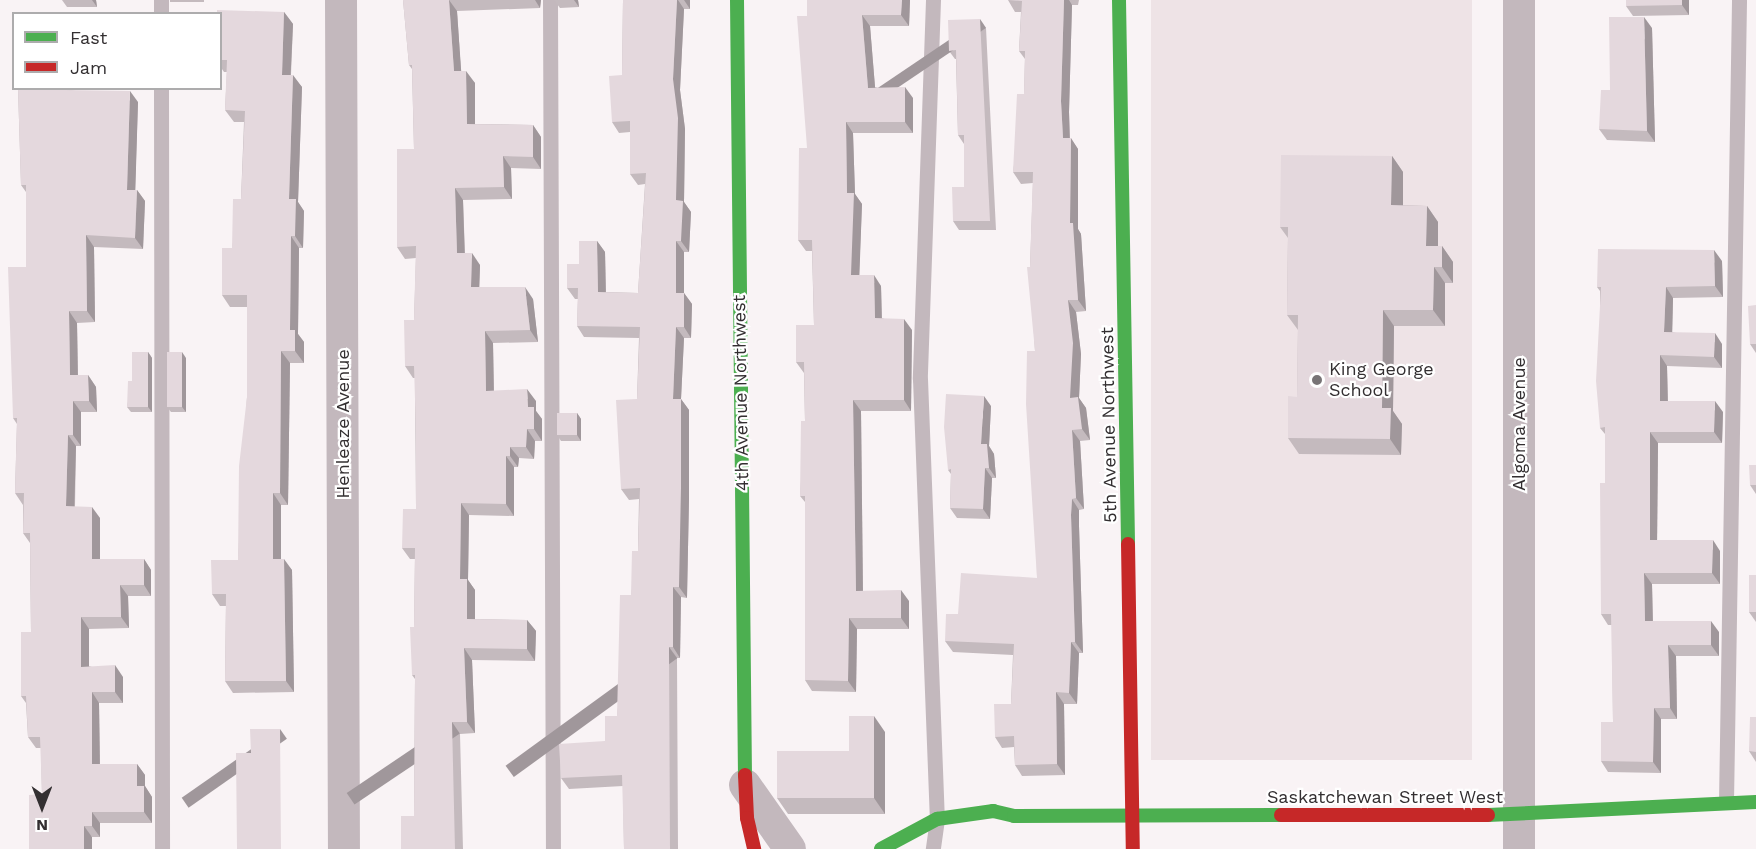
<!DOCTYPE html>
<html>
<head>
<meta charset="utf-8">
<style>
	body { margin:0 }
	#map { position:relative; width:1756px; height:849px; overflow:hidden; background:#f9f3f5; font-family:"Work Sans",sans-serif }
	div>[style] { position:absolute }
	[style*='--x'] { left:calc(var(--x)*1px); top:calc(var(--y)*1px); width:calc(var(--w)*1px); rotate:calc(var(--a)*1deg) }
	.built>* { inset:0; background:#eee3e6; transform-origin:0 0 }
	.lane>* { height:15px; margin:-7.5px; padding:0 7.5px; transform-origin:7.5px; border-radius:7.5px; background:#c3b8bd }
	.street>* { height:32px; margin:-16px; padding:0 16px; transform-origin:16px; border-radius:16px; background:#c3b8bd }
	.fast>* { height:14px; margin:-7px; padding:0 7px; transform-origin:7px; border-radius:7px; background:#4caf50 }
	.jam>* { height:14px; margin:-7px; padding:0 7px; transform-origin:7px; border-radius:7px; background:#c62828 }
	.wall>* { inset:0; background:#c4babe; transform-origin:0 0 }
	.shaded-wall>* { inset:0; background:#a0979b; transform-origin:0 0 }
	.building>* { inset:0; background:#e4d8dd; transform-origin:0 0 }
	.dots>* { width:16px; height:16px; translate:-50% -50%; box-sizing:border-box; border:3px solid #fff; border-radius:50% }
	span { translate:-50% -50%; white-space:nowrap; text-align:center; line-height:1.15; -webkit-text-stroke:4.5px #fff; paint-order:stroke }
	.poi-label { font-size:18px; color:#332f31 }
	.left { translate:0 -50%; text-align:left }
	.street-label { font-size:18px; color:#332f31 }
	.legend { position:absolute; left:12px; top:12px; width:210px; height:78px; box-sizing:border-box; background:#fff; border:2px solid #adacad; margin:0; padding:8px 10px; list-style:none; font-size:18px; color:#332f31 }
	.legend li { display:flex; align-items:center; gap:12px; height:30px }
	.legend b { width:30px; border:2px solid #adacad }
	.north { position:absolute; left:12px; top:777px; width:60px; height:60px; -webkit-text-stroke:4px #fff; paint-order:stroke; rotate:180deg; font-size:16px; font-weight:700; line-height:24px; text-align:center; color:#332f31 }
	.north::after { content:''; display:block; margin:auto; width:21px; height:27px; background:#332f31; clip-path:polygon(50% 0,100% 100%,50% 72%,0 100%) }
</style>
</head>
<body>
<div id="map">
	<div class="built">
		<i style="left:1151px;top:0;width:321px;height:760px"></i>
	</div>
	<div class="lane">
		<i style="--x:161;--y:0;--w:14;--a:90"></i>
		<i style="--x:550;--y:0;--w:849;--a:89.8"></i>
		<i style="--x:933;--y:0;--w:379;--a:92"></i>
		<i style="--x:920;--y:379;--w:440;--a:87.8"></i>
		<i style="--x:937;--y:819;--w:30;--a:98"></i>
		<i style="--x:161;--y:88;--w:761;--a:89.92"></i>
		<i style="--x:1726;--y:802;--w:802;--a:-89.07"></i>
	</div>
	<div class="street">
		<i style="--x:341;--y:0;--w:849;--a:89.8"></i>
		<i style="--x:1519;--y:0;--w:849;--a:90"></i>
		<i style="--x:745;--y:785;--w:78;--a:54.9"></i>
	</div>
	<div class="fast">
		<i style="--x:737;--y:0;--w:775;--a:89.41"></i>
		<i style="--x:1119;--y:0;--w:544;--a:89.05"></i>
		<i style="--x:1488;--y:815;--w:268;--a:-2.8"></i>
		<i style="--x:881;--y:849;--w:64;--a:-28.2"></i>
		<i style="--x:937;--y:819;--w:57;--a:-8.1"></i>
		<i style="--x:993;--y:811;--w:22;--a:13"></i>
		<i style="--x:1014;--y:816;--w:267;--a:-0.2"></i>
	</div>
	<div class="jam">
		<i style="--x:1128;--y:544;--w:305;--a:89.1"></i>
		<i style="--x:745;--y:775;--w:43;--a:87.3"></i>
		<i style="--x:747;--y:818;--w:32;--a:77"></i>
		<i style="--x:1281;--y:815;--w:207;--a:0"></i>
	</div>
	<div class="wall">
		<i style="clip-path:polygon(62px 0,96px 0,97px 7px,67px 7px)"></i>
		<i style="left:170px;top:0;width:34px;height:2px"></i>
		<i style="clip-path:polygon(403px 0,541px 0,540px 8px,457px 11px,461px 71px,475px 83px,475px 124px,533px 125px,541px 137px,541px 169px,511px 168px,512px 199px,463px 200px,465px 253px,480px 265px,479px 287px,533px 299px,538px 342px,493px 343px,494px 391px,536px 401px,536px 411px,542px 419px,542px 441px,535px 441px,534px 459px,519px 458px,518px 467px,514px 467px,514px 516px,469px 515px,468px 580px,475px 590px,475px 619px,527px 620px,536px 631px,535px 661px,472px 660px,475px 733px,460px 734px,463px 849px,401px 849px,414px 816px,415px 679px,412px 675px,414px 627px,415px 559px,410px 559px,402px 548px,416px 509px,415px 378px,413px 378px,405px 366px,414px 320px,416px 258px,405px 259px,397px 247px,414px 149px,412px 69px,409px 65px)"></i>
		<i style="clip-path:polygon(554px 0,578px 0,579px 7px,560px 8px)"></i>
		<i style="clip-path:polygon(623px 0,690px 0,690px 9px,684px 9px,680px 90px,685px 129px,684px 202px,691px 212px,689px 252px,684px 252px,684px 293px,692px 304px,691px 338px,684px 338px,681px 399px,689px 410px,689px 499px,687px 598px,681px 597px,680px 658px,677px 658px,678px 849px,624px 849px,623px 786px,569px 789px,561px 778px,605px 741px,617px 716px,631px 595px,638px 551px,639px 499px,629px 500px,621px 489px,637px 399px,639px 338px,584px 337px,577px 326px,578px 299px,575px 299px,567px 288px,579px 264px,597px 241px,605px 252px,606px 292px,638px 293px,645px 184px,638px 185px,630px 174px,630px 132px,619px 133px,612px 122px,622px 75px)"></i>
		<i style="clip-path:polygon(910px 0,909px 26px,870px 26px,875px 87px,913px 98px,913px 133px,853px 133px,855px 194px,862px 204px,859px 275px,881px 286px,882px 318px,912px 330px,911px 411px,861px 411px,863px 591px,909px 601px,909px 629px,857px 629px,856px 692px,812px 691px,805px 680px,805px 502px,800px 496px,805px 421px,804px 373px,796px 362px,814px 325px,812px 251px,806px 251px,798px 240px,807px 148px,807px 16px)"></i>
		<i style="clip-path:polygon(1008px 0,1079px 0,1078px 5px,1072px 5px,1069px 112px,1070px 138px,1078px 149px,1078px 229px,1081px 234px,1086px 311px,1076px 312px,1081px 354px,1079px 398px,1086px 408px,1090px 440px,1080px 441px,1084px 509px,1079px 510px,1079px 526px,1083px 653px,1079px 653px,1077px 704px,1064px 704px,1065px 775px,1022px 776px,1015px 765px,1014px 747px,1002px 748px,995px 737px,1011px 704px,1013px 655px,953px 652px,945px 641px,958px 614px,1037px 578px,1035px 351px,1030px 267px,1033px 183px,1021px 184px,1013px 172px,1024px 94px,1025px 59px,1019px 51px,1021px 12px,1015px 12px)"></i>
		<i style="clip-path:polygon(1626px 0,1689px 0,1689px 15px,1633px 16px,1626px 6px)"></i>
		<i style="clip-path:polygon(284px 12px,293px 24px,291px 75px,302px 87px,298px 202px,304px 211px,303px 248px,299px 248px,298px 334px,304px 342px,304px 363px,290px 363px,288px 505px,281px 505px,281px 559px,292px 570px,294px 692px,233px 693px,225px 681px,226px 606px,220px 606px,212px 594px,238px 560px,247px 397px,247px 307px,230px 307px,222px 295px,232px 248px,241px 199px,244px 122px,234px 122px,225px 110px,227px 72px,224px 72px,220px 66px,220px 14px)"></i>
		<i style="clip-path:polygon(986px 28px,996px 230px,959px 230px,953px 221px,964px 187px,964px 144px,958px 135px,956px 59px,955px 59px,949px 51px)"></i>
		<i style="clip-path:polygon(1652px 28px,1655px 142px,1607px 140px,1599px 129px,1610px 90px)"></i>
		<i style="clip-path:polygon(18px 88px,69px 88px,70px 90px,138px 102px,135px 190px,137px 190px,145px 201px,143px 249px,94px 247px,95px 322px,77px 323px,78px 375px,88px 375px,96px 387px,97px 412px,81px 412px,81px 446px,76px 446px,75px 507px,100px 518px,100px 559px,144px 559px,151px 570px,151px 596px,128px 596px,129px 628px,89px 629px,89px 666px,123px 677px,123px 703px,99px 703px,100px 764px,137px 764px,145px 775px,145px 786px,152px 797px,152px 823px,100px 823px,100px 837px,92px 837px,42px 794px,41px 748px,36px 748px,28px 737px,26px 703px,21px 696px,31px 632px,30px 543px,23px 533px,23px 505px,15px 493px,17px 424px,13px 418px,26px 267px,26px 192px,21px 185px)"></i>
		<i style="clip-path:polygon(1392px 156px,1403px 172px,1403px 205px,1427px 206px,1438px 222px,1438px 246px,1442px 246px,1453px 262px,1453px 283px,1445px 283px,1445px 326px,1394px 326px,1393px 411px,1402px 424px,1401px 455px,1299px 454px,1288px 438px,1297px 397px,1298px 330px,1287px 315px,1288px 238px,1280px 227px)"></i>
		<i style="clip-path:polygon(1722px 261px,1723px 297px,1673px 298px,1672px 332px,1722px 344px,1722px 368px,1667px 366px,1668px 401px,1723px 412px,1722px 443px,1658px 443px,1657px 540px,1720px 551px,1720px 584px,1652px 584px,1653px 621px,1719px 632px,1719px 656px,1676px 656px,1677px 719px,1661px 719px,1661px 773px,1608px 772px,1601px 761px,1613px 722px,1612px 625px,1608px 625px,1601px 614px,1605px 483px,1605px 434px,1600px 428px,1600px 291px,1597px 287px)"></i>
		<i style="clip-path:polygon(1756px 305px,1756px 353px,1750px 344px)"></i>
		<i style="clip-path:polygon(148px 352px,152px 358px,152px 412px,131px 412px,127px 407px,132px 381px)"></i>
		<i style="clip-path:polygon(186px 358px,186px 412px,171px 412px,167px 407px)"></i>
		<i style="clip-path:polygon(991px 406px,989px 446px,994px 454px,996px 478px,992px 478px,990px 519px,957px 518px,950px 508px,951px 474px,948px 470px)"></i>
		<i style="clip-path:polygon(577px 413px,581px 419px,581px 441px,561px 441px,557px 435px)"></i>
		<i style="clip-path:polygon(1756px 465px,1756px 494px,1750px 485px)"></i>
		<i style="clip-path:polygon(1756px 575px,1756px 622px,1749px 612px)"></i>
		<i style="clip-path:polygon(1756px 717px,1756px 762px,1749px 751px)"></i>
		<i style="clip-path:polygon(885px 732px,885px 814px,788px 814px,777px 798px,849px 751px)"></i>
	</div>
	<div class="shaded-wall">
		<i style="clip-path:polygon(92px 0,96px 0,97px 7px)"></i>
		<i style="clip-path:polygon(449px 0,457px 11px,462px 83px,454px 71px)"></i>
		<i style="clip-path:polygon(535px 0,541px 0,540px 8px)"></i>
		<i style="clip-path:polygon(574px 0,578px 0,579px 7px)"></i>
		<i style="clip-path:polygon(677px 0,678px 0,684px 9px,680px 90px,685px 129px,684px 202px,691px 212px,689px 252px,681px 241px,676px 200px,673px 79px)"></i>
		<i style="clip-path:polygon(684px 0,690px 0,690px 9px)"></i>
		<i style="clip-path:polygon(902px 0,910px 0,909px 26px,901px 15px)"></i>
		<i style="clip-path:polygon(1064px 0,1069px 0,1072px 5px,1069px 112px,1070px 149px,1063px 138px,1061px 101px)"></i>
		<i style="clip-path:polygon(1682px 0,1689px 0,1689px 15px,1682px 5px)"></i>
		<i style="clip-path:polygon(284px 12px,293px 24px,290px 87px,282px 75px)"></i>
		<i style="clip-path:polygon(862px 15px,870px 26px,876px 99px,868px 88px)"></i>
		<i style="clip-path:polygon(1644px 17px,1652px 28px,1655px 142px,1647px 131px)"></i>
		<i style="left:980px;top:19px;width:11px;height:202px;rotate:56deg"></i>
		<i style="clip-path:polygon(466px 71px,475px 83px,475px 136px,467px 124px)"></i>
		<i style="clip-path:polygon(293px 75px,302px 87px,298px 202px,304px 211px,303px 248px,295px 236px,289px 199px)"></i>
		<i style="clip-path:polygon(905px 87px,913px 98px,913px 133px,905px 122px)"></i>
		<i style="clip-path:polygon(130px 91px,138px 102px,135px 201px,127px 190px)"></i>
		<i style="clip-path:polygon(846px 122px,853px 133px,855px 194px,862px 204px,859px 286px,851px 275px,847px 193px)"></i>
		<i style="clip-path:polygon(533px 125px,541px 137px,541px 169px,533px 157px)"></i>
		<i style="clip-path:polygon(1071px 138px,1078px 149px,1078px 229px,1081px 234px,1086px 311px,1078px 300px,1070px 223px)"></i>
		<i style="clip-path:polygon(503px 156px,511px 168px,512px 199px,504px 187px)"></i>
		<i style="clip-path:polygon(1392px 156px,1403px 172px,1403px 221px,1391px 205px)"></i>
		<i style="clip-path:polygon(455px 188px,463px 200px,465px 265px,457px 253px)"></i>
		<i style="clip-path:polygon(137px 190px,145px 201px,143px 249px,135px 238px)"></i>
		<i style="clip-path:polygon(1427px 206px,1438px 222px,1438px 262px,1426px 246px)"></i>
		<i style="clip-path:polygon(86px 235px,94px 247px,95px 322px,87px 311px)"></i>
		<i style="clip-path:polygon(291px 236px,299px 248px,298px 334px,304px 342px,304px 363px,295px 351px,290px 330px)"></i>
		<i style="clip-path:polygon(597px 241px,605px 252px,606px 303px,598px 292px)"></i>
		<i style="clip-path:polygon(676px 241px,684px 252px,684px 304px,676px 293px)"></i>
		<i style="clip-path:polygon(1442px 246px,1453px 262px,1453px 283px,1442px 267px)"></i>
		<i style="clip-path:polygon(1714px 250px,1722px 261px,1723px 297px,1715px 286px)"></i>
		<i style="clip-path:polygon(472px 253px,480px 265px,479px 298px,471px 287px)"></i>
		<i style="clip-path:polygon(1434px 267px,1445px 283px,1445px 326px,1433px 310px)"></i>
		<i style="clip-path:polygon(874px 275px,881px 286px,882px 329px,875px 318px)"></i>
		<i style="clip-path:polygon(525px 287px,533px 299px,538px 342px,530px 330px)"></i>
		<i style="clip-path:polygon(1666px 287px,1673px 298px,1672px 342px,1664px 332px)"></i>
		<i style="clip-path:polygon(684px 293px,692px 304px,691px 338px,684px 327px)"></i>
		<i style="clip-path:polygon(1068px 300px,1076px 312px,1081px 354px,1079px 398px,1086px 408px,1090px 440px,1082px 429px,1070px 398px)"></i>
		<i style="clip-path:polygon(1383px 310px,1394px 326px,1393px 411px,1402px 424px,1401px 455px,1390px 439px,1382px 408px)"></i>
		<i style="clip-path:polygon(69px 311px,77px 323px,78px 387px,70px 375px)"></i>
		<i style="clip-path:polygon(904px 319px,912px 330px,911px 411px,904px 400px)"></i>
		<i style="clip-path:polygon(676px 327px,684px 338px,681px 399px,689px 410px,689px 499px,687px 598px,679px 587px,673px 399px)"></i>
		<i style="clip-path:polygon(485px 331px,493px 343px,494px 403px,486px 391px)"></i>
		<i style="clip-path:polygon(1715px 333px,1722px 344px,1722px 368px,1714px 357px)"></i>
		<i style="clip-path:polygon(281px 351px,290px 363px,288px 505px,280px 493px)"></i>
		<i style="clip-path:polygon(148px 352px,152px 358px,152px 412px,148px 407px)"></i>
		<i style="clip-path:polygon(182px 352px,186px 358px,186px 412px,182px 407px)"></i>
		<i style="clip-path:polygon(1660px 355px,1667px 366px,1668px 412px,1660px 401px)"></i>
		<i style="clip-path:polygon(88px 375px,96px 387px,97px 412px,89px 401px)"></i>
		<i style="clip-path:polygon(527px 389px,536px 401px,536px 411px,542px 419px,542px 441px,534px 429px,528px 407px)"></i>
		<i style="clip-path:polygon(984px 396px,991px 406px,989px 446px,994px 454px,996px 478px,989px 468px,981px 444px)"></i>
		<i style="clip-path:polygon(853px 400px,861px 411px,863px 602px,856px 591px)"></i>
		<i style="clip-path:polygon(73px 401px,81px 412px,81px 446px,73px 435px)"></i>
		<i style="clip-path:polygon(1715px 401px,1723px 412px,1722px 443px,1714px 432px)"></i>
		<i style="clip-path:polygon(577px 413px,581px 419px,581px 441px,577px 435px)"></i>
		<i style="clip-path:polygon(527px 429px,535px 441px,534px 459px,526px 447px)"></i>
		<i style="clip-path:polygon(1072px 430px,1080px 441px,1084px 509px,1076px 498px)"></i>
		<i style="clip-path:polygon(1650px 432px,1658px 443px,1657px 551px,1650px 540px)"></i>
		<i style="clip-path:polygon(68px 435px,76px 446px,74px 518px,66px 506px)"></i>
		<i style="clip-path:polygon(510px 447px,519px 458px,518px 467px,510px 456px)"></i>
		<i style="clip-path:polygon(506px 456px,514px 467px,514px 516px,506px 504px)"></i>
		<i style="clip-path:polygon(985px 468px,992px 478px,990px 519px,983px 509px)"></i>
		<i style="clip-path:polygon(273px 493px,281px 505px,281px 571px,273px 559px)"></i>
		<i style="clip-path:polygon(1072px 499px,1079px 510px,1079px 526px,1083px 653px,1075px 642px,1071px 515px)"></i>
		<i style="clip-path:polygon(461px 503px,469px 515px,468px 580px,475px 590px,475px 631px,467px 619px,460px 579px)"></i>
		<i style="clip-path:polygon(92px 507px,100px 518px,100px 570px,92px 559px)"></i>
		<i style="clip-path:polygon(1713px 540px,1720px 551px,1720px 584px,1712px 573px)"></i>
		<i style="clip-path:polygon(144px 559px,151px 570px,151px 596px,144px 585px)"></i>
		<i style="clip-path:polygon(284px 559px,292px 570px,294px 692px,286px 681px)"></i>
		<i style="clip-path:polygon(1644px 573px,1652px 584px,1653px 632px,1645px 621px)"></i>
		<i style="clip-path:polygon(120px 585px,128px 596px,129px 628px,121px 617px)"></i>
		<i style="clip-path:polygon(673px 587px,681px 597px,680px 658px,673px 647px)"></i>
		<i style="clip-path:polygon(901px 590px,909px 601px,909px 629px,901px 618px)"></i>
		<i style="clip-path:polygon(81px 617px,89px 629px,89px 678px,81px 667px)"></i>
		<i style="clip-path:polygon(849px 618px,857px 629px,856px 692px,848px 681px)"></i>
		<i style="clip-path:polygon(527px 620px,536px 631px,535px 661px,527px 649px)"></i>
		<i style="clip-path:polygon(1711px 621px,1719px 632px,1719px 656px,1711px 645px)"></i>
		<i style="clip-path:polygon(1071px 642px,1079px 653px,1077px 704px,1069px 693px)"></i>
		<i style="clip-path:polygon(1668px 645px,1676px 656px,1677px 719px,1670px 708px)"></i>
		<i style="left:669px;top:647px;width:14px;height:202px;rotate:54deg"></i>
		<i style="clip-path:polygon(464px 648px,472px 660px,475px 733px,467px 722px)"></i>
		<i style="clip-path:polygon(115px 665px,123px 677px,123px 703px,115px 692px)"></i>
		<i style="clip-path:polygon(92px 692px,99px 703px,100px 775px,92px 764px)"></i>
		<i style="clip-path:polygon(1056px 692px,1064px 704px,1065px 775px,1057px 764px)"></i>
		<i style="clip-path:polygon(1654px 708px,1661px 719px,1661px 773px,1653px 762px)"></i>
		<i style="clip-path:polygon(874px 716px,885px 732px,885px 814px,874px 798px)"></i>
		<i style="left:452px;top:722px;width:14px;height:127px;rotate:56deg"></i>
		<i style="left:280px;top:729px;width:12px;height:120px;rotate:55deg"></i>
		<i style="clip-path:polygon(137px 764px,145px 775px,145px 786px,152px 797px,152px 823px,144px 812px,137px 786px)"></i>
		<i style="clip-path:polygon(92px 812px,100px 823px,100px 837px,92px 826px)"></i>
		<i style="clip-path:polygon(84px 826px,92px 837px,92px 849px,84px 849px)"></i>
	</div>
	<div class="building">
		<i style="clip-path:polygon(403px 0,449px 0,454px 71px,466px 71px,467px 124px,533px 125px,533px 157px,503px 156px,504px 187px,455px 188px,457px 253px,472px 253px,471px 287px,525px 287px,530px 330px,485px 331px,486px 391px,527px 389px,528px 407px,534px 407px,534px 429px,527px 429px,526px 447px,510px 447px,510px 456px,506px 456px,506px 504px,461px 503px,460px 579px,467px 579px,467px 619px,527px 620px,527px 649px,464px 648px,467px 722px,452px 722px,455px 849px,401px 849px,401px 816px,414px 816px,415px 675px,412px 675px,410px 627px,414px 627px,415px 548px,402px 548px,403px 509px,416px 509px,416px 433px,414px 366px,405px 366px,404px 320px,414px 320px,416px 246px,397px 247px,397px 149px,414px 149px,412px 65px,409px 65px)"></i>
		<i style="clip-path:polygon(623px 0,677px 0,673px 79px,678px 118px,676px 200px,683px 201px,681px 241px,676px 241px,676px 293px,684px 293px,684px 327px,676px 327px,673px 399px,681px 399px,681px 488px,679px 587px,673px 587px,673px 647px,669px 647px,670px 849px,624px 849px,622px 775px,561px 778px,559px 744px,605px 741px,605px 716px,617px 716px,620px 595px,631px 595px,632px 551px,638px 551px,640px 488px,621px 489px,616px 400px,637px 399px,640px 327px,577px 326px,578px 288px,567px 288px,567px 264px,579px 264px,579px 241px,597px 241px,598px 292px,638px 293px,646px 173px,630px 174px,630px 121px,612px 122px,609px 76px,622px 75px)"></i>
		<i style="clip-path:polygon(807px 0,902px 0,901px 15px,862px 15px,868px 88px,905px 87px,905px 122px,846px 122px,847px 193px,854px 193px,851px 275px,874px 275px,875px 318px,904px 319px,904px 400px,853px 400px,856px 591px,901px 590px,901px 618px,849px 618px,848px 681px,805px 680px,805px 496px,800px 496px,801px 421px,805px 421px,804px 362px,796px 362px,796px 325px,814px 325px,812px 240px,798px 240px,799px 148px,807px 148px,797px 16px,807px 16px)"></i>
		<i style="clip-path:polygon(1008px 0,1064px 0,1061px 101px,1063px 138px,1071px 138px,1070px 223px,1073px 223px,1078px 300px,1068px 300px,1073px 343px,1070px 398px,1078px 397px,1082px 429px,1072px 430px,1076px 498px,1072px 499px,1071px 515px,1075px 642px,1071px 642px,1069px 693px,1056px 692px,1057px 764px,1015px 765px,1014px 736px,995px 737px,994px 704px,1011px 704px,1014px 644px,945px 641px,946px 614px,958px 614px,961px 573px,1037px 578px,1026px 404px,1027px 351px,1035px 351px,1027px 267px,1030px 267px,1033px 172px,1013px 172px,1017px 94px,1024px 94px,1025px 51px,1019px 51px,1022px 1px)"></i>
		<i style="clip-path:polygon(1626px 0,1682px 0,1682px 5px,1626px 6px)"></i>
		<i style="clip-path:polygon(217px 10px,284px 12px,282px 75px,293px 75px,289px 199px,296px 199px,295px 236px,291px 236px,290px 330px,295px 330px,295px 351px,281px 351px,280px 493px,273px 493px,273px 559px,284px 559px,286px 681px,225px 681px,226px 594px,212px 594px,211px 560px,238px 560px,239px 466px,247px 397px,247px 295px,222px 295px,222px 248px,232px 248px,233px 199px,241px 199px,245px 111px,225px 110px,227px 60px,220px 60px,220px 14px,217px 14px)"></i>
		<i style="clip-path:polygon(1609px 17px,1644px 17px,1647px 131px,1599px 129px,1601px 90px,1610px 90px)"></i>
		<i style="clip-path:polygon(980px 19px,990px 221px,953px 221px,952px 187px,964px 187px,964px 135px,958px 135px,956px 50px,949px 51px,948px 20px)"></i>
		<i style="clip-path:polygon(18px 88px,65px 88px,65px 90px,130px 91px,127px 190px,137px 190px,135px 238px,86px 235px,87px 311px,69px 311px,70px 375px,88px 375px,89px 401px,73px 401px,73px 435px,68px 435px,66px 506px,92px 507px,92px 559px,144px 559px,144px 585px,120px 585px,121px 617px,81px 617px,81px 667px,115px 665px,115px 692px,92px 692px,92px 764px,137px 764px,137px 786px,144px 786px,144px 812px,92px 812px,92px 826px,84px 826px,84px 849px,29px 849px,29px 795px,42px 794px,40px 737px,28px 737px,26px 696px,21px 696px,21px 632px,31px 632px,30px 533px,23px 533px,24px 493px,15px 493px,17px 418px,13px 418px,8px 267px,26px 267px,26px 185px,21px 185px)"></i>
		<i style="clip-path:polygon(1281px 155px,1392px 156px,1391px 205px,1427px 206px,1426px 246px,1442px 246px,1442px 267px,1434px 267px,1433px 310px,1383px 310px,1382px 408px,1391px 408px,1390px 439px,1288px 438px,1288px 396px,1297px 397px,1298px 315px,1287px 315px,1288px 227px,1280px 227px)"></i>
		<i style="clip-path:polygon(1598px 249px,1714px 250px,1715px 286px,1666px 287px,1664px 332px,1715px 333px,1714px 357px,1660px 355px,1660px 401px,1715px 401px,1714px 432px,1650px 432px,1650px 540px,1713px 540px,1712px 573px,1644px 573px,1645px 621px,1711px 621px,1711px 645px,1668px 645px,1670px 708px,1654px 708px,1653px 762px,1601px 761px,1601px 722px,1613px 722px,1611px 614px,1601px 614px,1600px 483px,1605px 483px,1605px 427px,1600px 428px,1596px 381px,1601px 287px,1597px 287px)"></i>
		<i style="clip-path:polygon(1756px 305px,1756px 344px,1750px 344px,1748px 306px)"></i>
		<i style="clip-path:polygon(132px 352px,148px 352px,148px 407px,127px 407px,128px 381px,132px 381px)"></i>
		<i style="left:167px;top:352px;width:15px;height:55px"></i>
		<i style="clip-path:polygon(946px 394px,984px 396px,981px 444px,987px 444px,989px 468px,985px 468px,983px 509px,950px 508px,951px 469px,948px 470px,944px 427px)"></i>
		<i style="left:557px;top:413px;width:20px;height:22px"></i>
		<i style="clip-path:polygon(1749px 465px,1756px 465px,1756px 485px,1750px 485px)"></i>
		<i style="left:1749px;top:575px;width:7px;height:37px"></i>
		<i style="clip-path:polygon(849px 716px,874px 716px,874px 798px,777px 798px,777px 751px,849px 751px)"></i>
		<i style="clip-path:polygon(1750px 717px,1756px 717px,1756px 752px,1749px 751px)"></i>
		<i style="clip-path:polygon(250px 729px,280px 729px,281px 849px,237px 849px,236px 753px,251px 753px)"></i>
	</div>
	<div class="dots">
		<i style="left:1317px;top:380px;background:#787476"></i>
	</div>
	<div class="poi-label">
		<span class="left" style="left:1329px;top:380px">King George<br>School</span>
	</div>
	<div class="street-label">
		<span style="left:741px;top:393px;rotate:-91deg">4th Avenue Northwest</span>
		<span style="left:343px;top:424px;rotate:-90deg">Henleaze Avenue</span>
		<span style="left:1519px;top:424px;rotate:-90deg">Algoma Avenue</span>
		<span style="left:1109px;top:425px;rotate:-91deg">5th Avenue Northwest</span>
		<span style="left:1385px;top:797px">Saskatchewan Street West</span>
	</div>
	<ul class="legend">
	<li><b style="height:8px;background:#4caf50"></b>Fast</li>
	<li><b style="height:8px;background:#c62828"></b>Jam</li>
	</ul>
	<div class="north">N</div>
</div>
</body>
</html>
